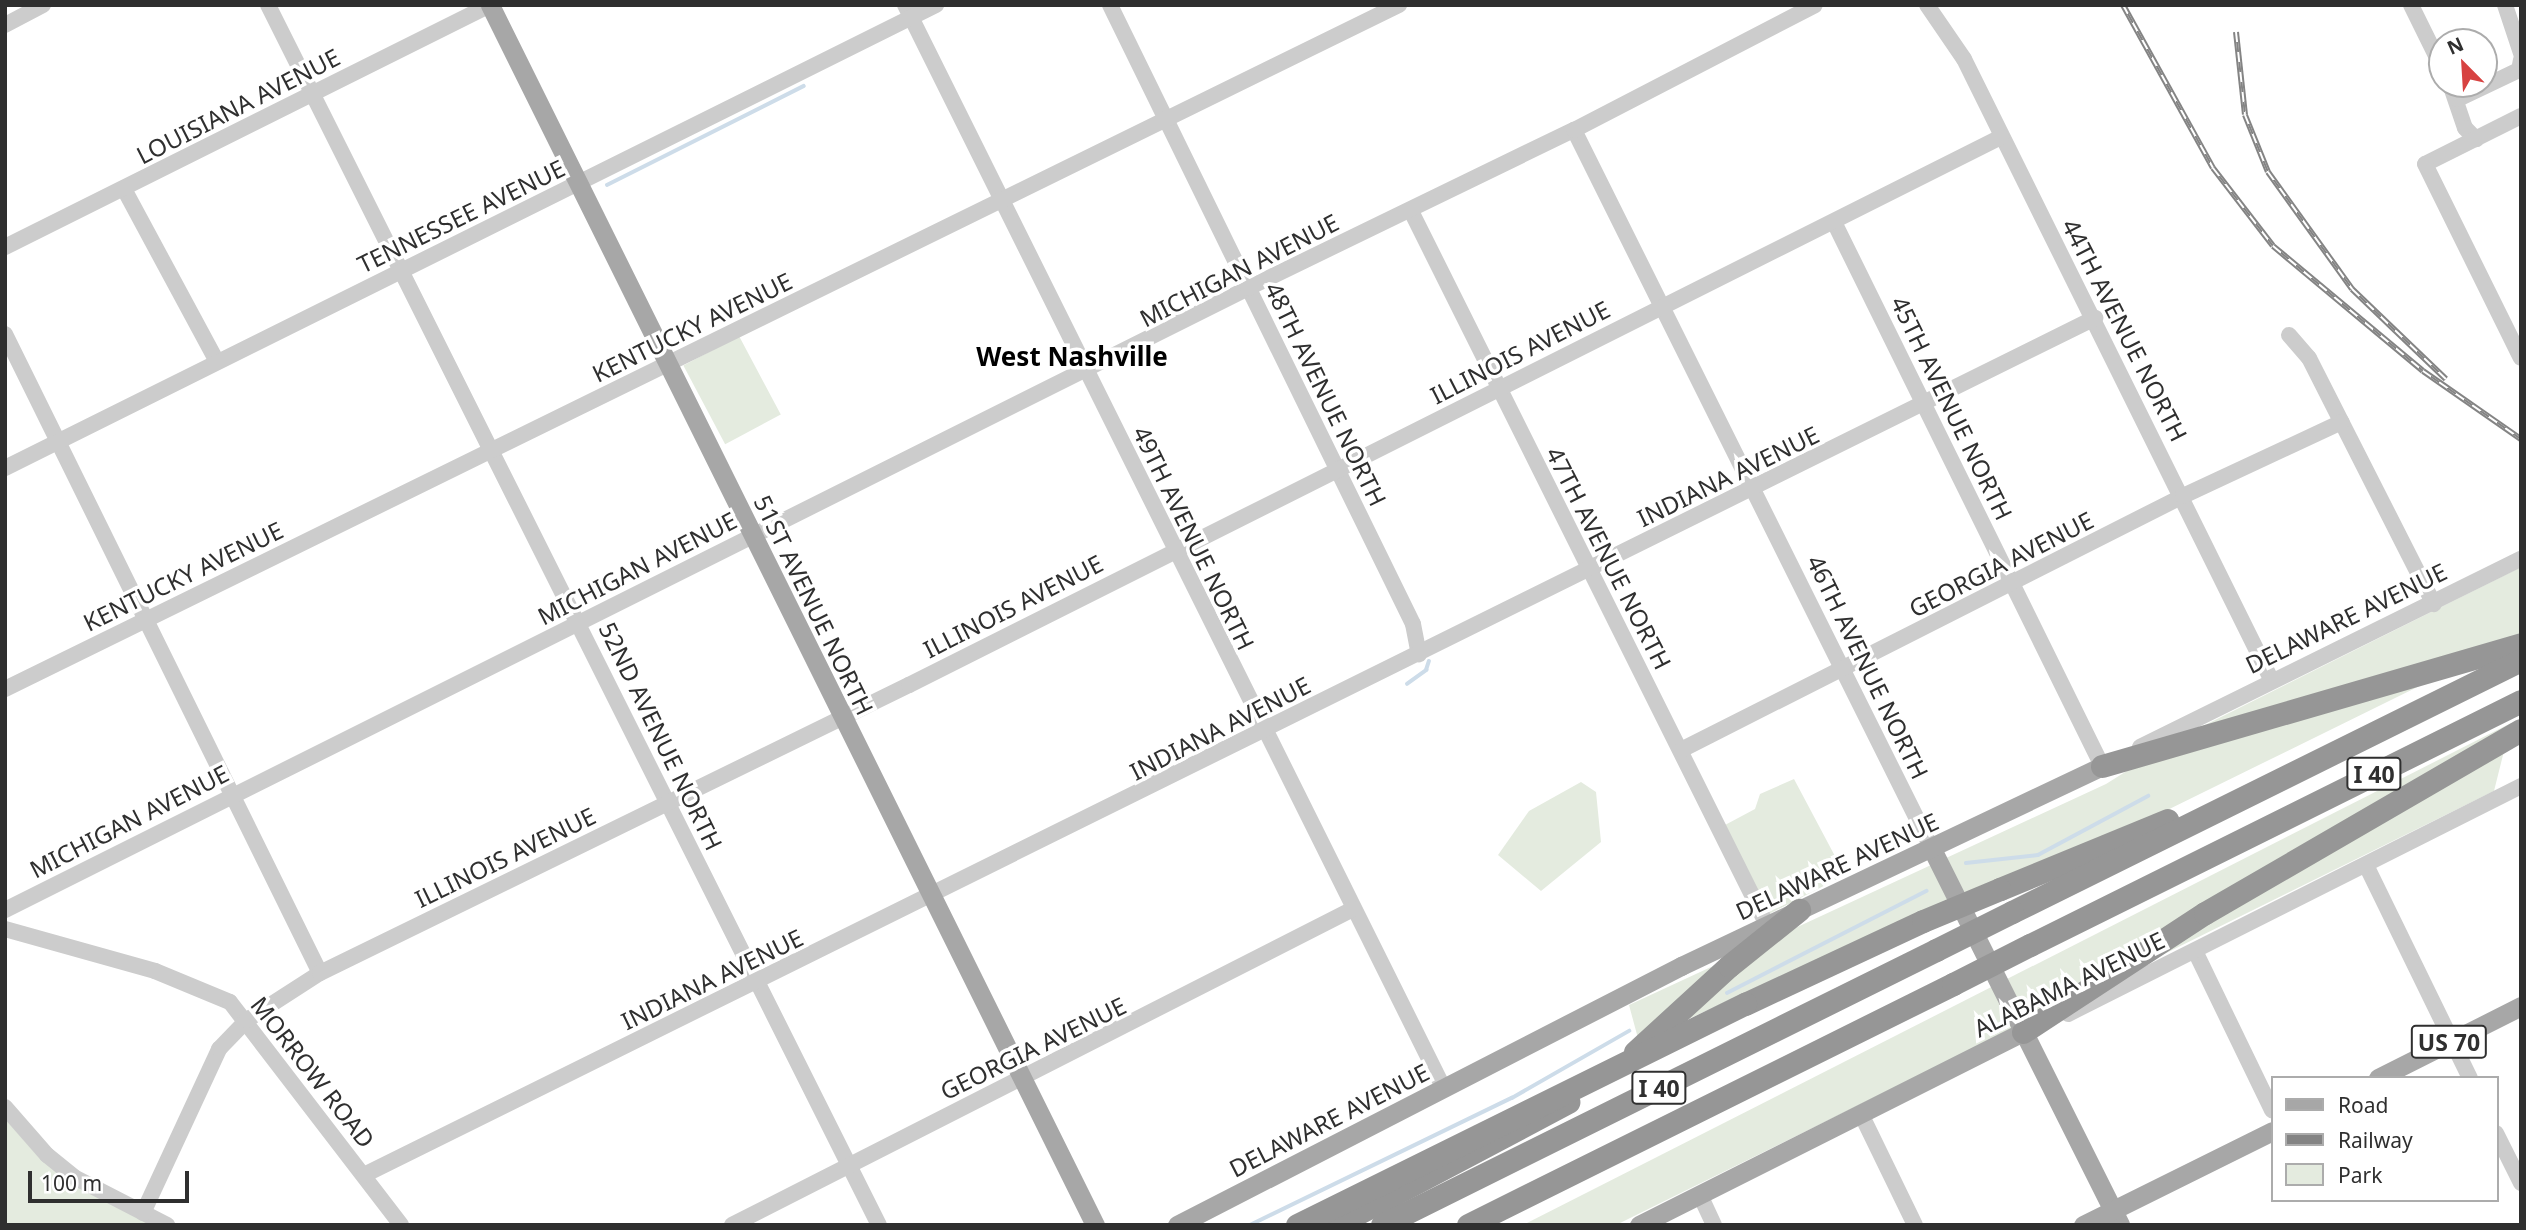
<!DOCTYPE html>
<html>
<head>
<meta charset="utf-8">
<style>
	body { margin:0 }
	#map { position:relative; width:2526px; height:1230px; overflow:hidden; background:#fff; font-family:"Noto Sans",sans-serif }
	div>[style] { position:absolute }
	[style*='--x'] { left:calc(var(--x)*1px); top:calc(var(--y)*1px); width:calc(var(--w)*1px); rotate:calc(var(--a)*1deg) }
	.green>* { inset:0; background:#e4ebdf; transform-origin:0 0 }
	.stream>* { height:3.5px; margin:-1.75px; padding:0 1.75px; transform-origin:1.75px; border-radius:1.75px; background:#cddce9 }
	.minor>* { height:16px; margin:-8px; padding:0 8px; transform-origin:8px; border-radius:8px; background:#ccc }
	.major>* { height:19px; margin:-9.5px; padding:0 9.5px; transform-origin:9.5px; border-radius:9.5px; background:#a7a7a7 }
	.highway>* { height:23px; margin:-11.5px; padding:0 11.5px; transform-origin:11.5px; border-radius:11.5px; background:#969696 }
	.rail>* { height:6px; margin-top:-3px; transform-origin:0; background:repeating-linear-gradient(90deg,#fff 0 10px,#848484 0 20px); box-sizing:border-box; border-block:2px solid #848484 }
	.highway-bridge>* { height:23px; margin:-11.5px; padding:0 11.5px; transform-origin:11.5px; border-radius:11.5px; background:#969696 }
	span { translate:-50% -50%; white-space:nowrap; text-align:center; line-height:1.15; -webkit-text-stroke:7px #fff; paint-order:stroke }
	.shield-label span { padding:2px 5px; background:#fff; border:2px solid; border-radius:5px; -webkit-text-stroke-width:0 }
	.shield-label { font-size:23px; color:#2f2f2f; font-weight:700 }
	.street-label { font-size:24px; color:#2f2f2f }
	.neighbourhood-label { font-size:26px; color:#000; font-weight:700 }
	.frame { position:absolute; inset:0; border:7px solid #2f2f2f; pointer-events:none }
	.legend { position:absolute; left:2271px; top:1076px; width:228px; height:126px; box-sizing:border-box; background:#fff; border:2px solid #acacac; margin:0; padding:9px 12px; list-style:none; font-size:21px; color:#2f2f2f }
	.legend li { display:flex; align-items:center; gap:14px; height:35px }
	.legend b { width:35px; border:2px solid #acacac }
	.north { position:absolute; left:2428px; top:28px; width:70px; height:70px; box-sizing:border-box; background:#fff; border:2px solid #acacac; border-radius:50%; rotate:336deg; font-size:19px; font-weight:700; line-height:28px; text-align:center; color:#2f2f2f }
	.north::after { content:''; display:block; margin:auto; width:24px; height:32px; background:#d74241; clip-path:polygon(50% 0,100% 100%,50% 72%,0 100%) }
	.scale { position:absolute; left:28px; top:1171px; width:161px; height:32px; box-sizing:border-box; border:4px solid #2f2f2f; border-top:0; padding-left:9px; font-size:21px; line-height:24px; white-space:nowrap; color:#2f2f2f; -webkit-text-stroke:5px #fff; paint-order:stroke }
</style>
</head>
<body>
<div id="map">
	<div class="green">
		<i style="left:739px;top:336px;width:89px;height:63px;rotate:62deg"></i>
		<i style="clip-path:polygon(2521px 567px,2521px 636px,2143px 822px,1889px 926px,1639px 1042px,1629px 1005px,2106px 784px,2181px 737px)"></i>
		<i style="clip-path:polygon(2511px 723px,2494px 791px,1616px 1225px,1523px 1225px)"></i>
		<i style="clip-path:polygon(1794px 779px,1845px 875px,1769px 914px,1725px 825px,1755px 809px,1760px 794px)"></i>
		<i style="clip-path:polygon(1581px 782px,1596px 792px,1601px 842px,1541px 891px,1498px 855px,1529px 811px)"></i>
		<i style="clip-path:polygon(5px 1107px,47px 1155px,167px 1225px,5px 1225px)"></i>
	</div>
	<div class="stream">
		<i style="--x:607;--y:185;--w:220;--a:-26.7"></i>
		<i style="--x:1407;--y:684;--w:24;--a:-36"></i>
		<i style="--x:1426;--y:670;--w:9;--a:-72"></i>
		<i style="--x:1966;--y:863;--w:72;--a:-6.3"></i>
		<i style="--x:2038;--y:855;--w:125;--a:-28.2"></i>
		<i style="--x:1727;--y:993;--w:224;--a:-27.1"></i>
		<i style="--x:1250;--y:1225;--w:291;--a:-25.9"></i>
		<i style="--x:1512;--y:1098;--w:135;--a:-29.8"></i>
	</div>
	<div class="minor">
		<i style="--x:268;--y:5;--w:1364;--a:63.4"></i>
		<i style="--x:905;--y:5;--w:1211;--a:63.56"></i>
		<i style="--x:1110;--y:5;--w:689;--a:63.92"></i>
		<i style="--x:1413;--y:624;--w:31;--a:79"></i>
		<i style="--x:1927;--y:5;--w:65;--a:55.6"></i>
		<i style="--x:1964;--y:59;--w:694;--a:63.66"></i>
		<i style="--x:2411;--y:5;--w:70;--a:63.8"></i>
		<i style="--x:2505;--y:5;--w:51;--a:71.6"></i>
		<i style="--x:5;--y:25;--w:43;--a:-27.8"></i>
		<i style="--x:2450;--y:84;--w:46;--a:71.2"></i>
		<i style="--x:2465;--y:128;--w:16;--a:45"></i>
		<i style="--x:2458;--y:99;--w:68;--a:-25.4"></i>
		<i style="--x:2519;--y:70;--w:10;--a:-79"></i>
		<i style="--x:2521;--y:116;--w:107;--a:153.4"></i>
		<i style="--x:2425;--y:164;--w:216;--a:63.7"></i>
		<i style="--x:1574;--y:130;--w:803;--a:63.53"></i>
		<i style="--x:124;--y:189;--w:196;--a:61.7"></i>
		<i style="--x:1411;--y:211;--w:798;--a:63.5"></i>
		<i style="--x:1834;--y:222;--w:606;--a:63.77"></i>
		<i style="--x:2102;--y:766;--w:10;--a:-24"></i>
		<i style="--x:5;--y:247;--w:542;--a:-26.52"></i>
		<i style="--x:5;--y:334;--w:712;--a:63.76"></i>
		<i style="--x:2289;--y:335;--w:30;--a:49"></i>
		<i style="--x:2309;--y:358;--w:276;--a:63.1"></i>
		<i style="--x:5;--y:468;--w:1040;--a:-26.44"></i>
		<i style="--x:5;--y:689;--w:1553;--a:-26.14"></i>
		<i style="--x:2140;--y:747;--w:425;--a:-26.3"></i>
		<i style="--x:1681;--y:750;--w:563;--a:-26.84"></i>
		<i style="--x:2183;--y:496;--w:175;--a:-25"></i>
		<i style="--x:2366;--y:865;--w:237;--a:64"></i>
		<i style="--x:5;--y:910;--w:1390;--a:-26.58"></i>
		<i style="--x:1248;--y:288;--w:362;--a:-25.9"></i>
		<i style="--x:1574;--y:130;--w:271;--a:-27.4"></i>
		<i style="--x:5;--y:929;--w:156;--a:15.6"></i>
		<i style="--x:155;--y:971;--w:81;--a:22.5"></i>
		<i style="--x:230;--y:1002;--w:281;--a:52.5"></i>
		<i style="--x:2195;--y:951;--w:177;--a:64.2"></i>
		<i style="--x:2068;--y:1014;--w:507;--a:-26.72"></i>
		<i style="--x:5;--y:1107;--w:64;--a:48.8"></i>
		<i style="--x:47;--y:1155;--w:35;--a:39"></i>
		<i style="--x:74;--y:1177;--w:105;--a:27.3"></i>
		<i style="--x:1862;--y:1116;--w:121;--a:64.1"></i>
		<i style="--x:2496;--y:1133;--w:56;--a:63.4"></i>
		<i style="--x:364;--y:1175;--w:1932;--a:-26.34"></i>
		<i style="--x:1700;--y:1195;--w:33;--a:65"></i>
		<i style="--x:143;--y:1213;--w:181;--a:-65.1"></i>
		<i style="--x:219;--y:1049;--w:40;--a:-46"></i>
		<i style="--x:247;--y:1020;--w:87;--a:-32.8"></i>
		<i style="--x:320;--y:973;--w:656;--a:-26.06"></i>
		<i style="--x:909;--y:685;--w:1222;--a:-26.65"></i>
		<i style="--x:732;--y:1225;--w:697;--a:-26.97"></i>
	</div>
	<div class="major">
		<i style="--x:490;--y:5;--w:1362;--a:63.62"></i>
		<i style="--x:1932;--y:849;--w:420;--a:63.4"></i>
		<i style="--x:2378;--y:1078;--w:160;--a:-26.7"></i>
		<i style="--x:1177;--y:1225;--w:567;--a:-27.2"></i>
		<i style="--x:1681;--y:966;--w:466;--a:-25.4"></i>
		<i style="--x:1639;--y:1225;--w:430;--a:-26.7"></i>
		<i style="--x:2083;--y:1225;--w:211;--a:-26.4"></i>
	</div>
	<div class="highway">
		<i style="--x:2102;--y:766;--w:436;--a:-16.2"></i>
		<i style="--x:2000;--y:889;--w:181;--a:-22.4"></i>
		<i style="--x:2012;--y:912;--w:568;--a:-26.34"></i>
		<i style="--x:2030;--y:945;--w:548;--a:-26.42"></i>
		<i style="--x:1745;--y:1004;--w:196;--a:-25"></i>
		<i style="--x:2023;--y:1032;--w:217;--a:-33.2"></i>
		<i style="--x:2205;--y:913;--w:365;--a:-30.1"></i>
		<i style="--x:1635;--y:1052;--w:127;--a:-42.5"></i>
		<i style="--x:1729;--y:966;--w:90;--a:-38.7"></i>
		<i style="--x:1336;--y:1225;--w:263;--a:-27.9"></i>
		<i style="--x:1382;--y:1225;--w:618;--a:-26.4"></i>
		<i style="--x:1468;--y:1225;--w:542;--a:-26.42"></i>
	</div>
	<div class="rail">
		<i style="--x:2123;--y:5;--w:186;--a:61.1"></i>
		<i style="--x:2213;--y:168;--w:98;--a:52.4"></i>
		<i style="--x:2273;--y:246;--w:195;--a:39.8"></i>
		<i style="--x:2423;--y:371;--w:119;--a:34.8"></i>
		<i style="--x:2236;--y:32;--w:83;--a:83.8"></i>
		<i style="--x:2245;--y:115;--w:61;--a:68"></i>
		<i style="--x:2268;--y:172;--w:144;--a:54.3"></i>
		<i style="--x:2352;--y:289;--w:130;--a:43.8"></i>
	</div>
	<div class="highway-bridge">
		<i style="--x:1923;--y:921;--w:83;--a:-22.6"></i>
		<i style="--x:1936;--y:950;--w:85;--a:-26.6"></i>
		<i style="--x:1953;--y:984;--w:86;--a:-26.9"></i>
		<i style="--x:1297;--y:1225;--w:500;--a:-26.3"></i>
	</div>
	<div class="shield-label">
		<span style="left:2374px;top:774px">I 40</span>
		<span style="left:2449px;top:1042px">US 70</span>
		<span style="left:1659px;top:1088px">I 40</span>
	</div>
	<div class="street-label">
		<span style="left:238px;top:106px;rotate:-27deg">LOUISIANA AVENUE</span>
		<span style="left:461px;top:216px;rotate:-26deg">TENNESSEE AVENUE</span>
		<span style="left:1239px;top:270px;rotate:-27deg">MICHIGAN AVENUE</span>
		<span style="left:692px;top:327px;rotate:-26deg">KENTUCKY AVENUE</span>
		<span style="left:2125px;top:330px;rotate:63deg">44TH AVENUE NORTH</span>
		<span style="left:1520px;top:352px;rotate:-27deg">ILLINOIS AVENUE</span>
		<span style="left:1326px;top:394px;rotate:64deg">48TH AVENUE NORTH</span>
		<span style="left:1952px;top:408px;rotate:64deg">45TH AVENUE NORTH</span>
		<span style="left:1728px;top:476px;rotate:-26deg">INDIANA AVENUE</span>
		<span style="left:1194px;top:538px;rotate:64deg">49TH AVENUE NORTH</span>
		<span style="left:1609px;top:558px;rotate:63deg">47TH AVENUE NORTH</span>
		<span style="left:2001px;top:564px;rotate:-27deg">GEORGIA AVENUE</span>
		<span style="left:637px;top:568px;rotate:-27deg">MICHIGAN AVENUE</span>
		<span style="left:183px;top:576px;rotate:-26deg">KENTUCKY AVENUE</span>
		<span style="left:814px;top:605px;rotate:64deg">51ST AVENUE NORTH</span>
		<span style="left:1013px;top:606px;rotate:-27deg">ILLINOIS AVENUE</span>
		<span style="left:2346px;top:618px;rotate:-26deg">DELAWARE AVENUE</span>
		<span style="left:1868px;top:667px;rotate:64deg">46TH AVENUE NORTH</span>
		<span style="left:1220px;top:728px;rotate:-27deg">INDIANA AVENUE</span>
		<span style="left:661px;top:736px;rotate:64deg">52ND AVENUE NORTH</span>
		<span style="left:129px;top:821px;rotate:-27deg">MICHIGAN AVENUE</span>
		<span style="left:505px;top:857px;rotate:-26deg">ILLINOIS AVENUE</span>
		<span style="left:1837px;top:866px;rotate:-25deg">DELAWARE AVENUE</span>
		<span style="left:712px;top:979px;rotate:-26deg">INDIANA AVENUE</span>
		<span style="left:2069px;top:984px;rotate:-26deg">ALABAMA AVENUE</span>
		<span style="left:1033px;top:1048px;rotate:-26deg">GEORGIA AVENUE</span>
		<span style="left:313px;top:1072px;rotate:52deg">MORROW ROAD</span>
		<span style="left:1329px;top:1120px;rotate:-27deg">DELAWARE AVENUE</span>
	</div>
	<div class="neighbourhood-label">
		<span style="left:1072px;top:357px">West Nashville</span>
	</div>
	<div class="frame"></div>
	<ul class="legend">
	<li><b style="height:9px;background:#a7a7a7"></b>Road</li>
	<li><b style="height:9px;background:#848484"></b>Railway</li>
	<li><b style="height:19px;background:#e4ebdf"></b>Park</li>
	</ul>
	<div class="north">N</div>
	<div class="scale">100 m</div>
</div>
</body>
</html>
